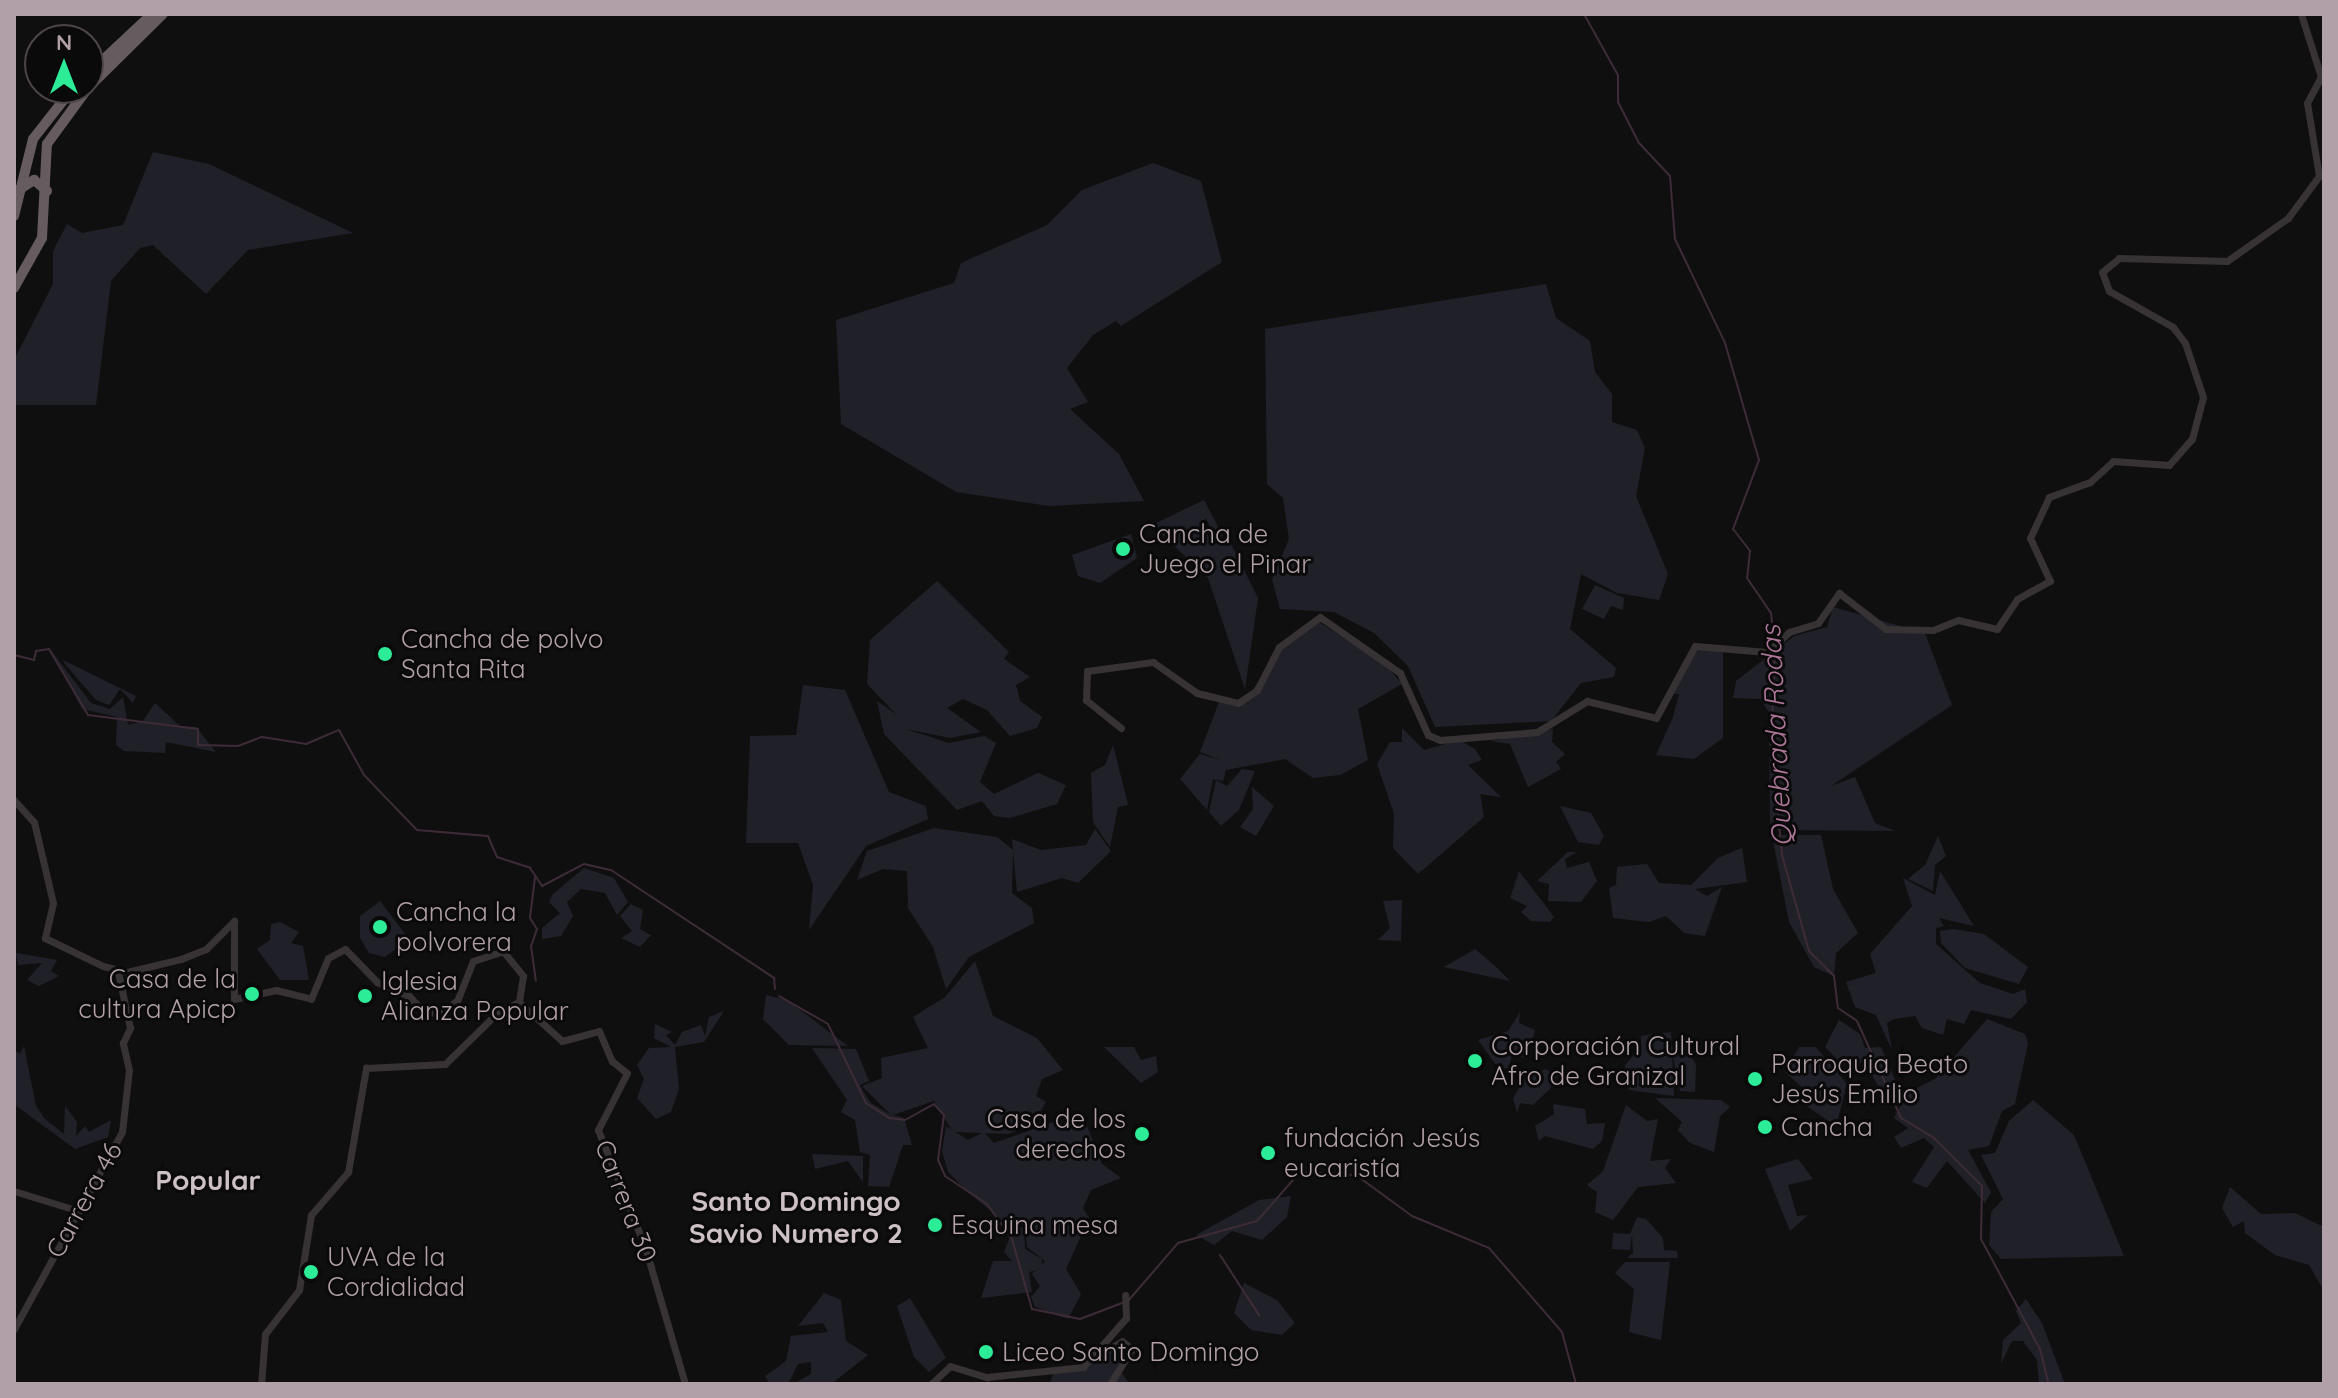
<!DOCTYPE html>
<html>
<head>
<meta charset="utf-8">
<style>
	body { margin:0 }
	#map { position:relative; width:2338px; height:1398px; overflow:hidden; background:#100f0f; font-family:Quicksand,sans-serif }
	div>[style] { position:absolute }
	[style*='--x'] { left:calc(var(--x)*1px); top:calc(var(--y)*1px); width:calc(var(--w)*1px); rotate:calc(var(--a)*1deg) }
	.green>* { inset:0; background:#202028 }
	.stream>* { height:2px; margin:-1px; padding:0 1px; transform-origin:1px; border-radius:1px; background:#3d2c37 }
	.minor>* { height:7px; margin:-3.5px; padding:0 3.5px; transform-origin:3.5px; border-radius:3.5px; background:#373233 }
	.highway>* { height:10px; margin:-5px; padding:0 5px; transform-origin:5px; border-radius:5px; background:#665c60 }
	.dots>* { width:22px; height:22px; translate:-50% -50%; box-sizing:border-box; border:4px solid #0b0a0a; border-radius:50% }
	span { translate:-50% -50%; white-space:nowrap; text-align:center; line-height:1.15; -webkit-text-stroke:6px #0b0a0a; paint-order:stroke }
	.poi-label { font-size:26px; color:#b1a0a7 }
	.left { translate:0 -50%; text-align:left }
	.right { translate:-100% -50%; text-align:right }
	.street-label { font-size:26px; color:#b1a0a7 }
	.water-label { font-size:28px; color:#ac7799; font-style:italic }
	.neighbourhood-label { font-size:28px; color:#cdc1c6; font-weight:700 }
	.frame { position:absolute; inset:0; border:16px solid #b1a0a7; pointer-events:none }
	.north { position:absolute; left:24px; top:24px; width:80px; height:80px; box-sizing:border-box; background:#0b0a0a; border:2px solid #4d4649; border-radius:50%; rotate:0deg; font-size:22px; font-weight:700; line-height:32px; text-align:center; color:#b1a0a7 }
	.north::after { content:''; display:block; margin:auto; width:28px; height:36px; background:#2cec98; clip-path:polygon(50% 0,100% 100%,50% 72%,0 100%) }
</style>
</head>
<body>
<div id="map">
	<div class="green">
		<i style="clip-path:polygon(153px 152px,209px 164px,353px 233px,248px 250px,206px 294px,153px 245px,140px 248px,111px 281px,96px 405px,14px 405px,14px 360px,53px 284px,53px 251px,67px 224px,82px 233px,123px 225px)"></i>
		<i style="clip-path:polygon(1153px 163px,1201px 181px,1222px 262px,1121px 326px,1116px 321px,1093px 335px,1067px 368px,1088px 402px,1070px 409px,1119px 454px,1144px 501px,1049px 506px,956px 492px,841px 424px,836px 320px,954px 283px,961px 263px,1047px 225px,1082px 190px)"></i>
		<i style="clip-path:polygon(1546px 284px,1556px 318px,1590px 341px,1595px 372px,1612px 394px,1612px 422px,1637px 430px,1645px 448px,1636px 496px,1668px 574px,1659px 600px,1617px 593px,1581px 574px,1570px 629px,1616px 668px,1614px 677px,1581px 683px,1551px 721px,1435px 727px,1408px 666px,1374px 633px,1334px 612px,1280px 609px,1272px 579px,1289px 539px,1283px 498px,1267px 484px,1265px 329px)"></i>
		<i style="clip-path:polygon(1204px 500px,1223px 536px,1215px 539px,1206px 518px,1200px 524px,1213px 542px,1229px 540px,1258px 598px,1245px 689px,1208px 578px,1152px 525px)"></i>
		<i style="clip-path:polygon(1131px 534px,1137px 558px,1100px 583px,1078px 576px,1072px 555px)"></i>
		<i style="clip-path:polygon(937px 581px,1009px 652px,1004px 659px,1030px 677px,1016px 685px,1020px 701px,1042px 717px,1037px 728px,1010px 736px,987px 710px,963px 699px,947px 708px,981px 732px,950px 738px,906px 729px,949px 743px,984px 736px,996px 743px,980px 782px,994px 794px,1038px 773px,1066px 785px,1057px 804px,1010px 818px,994px 816px,982px 801px,957px 810px,884px 734px,877px 701px,896px 714px,867px 684px,870px 640px)"></i>
		<i style="clip-path:polygon(1595px 585px,1624px 598px,1623px 610px,1611px 606px,1604px 619px,1582px 609px)"></i>
		<i style="clip-path:polygon(1833px 607px,1925px 633px,1952px 705px,1831px 786px,1855px 777px,1875px 823px,1895px 831px,1770px 830px,1769px 712px,1760px 699px,1733px 698px,1736px 681px,1794px 636px,1827px 627px)"></i>
		<i style="clip-path:polygon(1316px 620px,1387px 666px,1402px 684px,1358px 709px,1368px 760px,1340px 775px,1313px 778px,1285px 759px,1226px 770px,1223px 781px,1213px 779px,1207px 810px,1180px 779px,1200px 754px,1221px 760px,1200px 752px,1219px 702px,1245px 702px,1279px 649px)"></i>
		<i style="clip-path:polygon(57px 644px,63px 660px,136px 696px,133px 703px,120px 689px,109px 705px,96px 700px,64px 663px)"></i>
		<i style="clip-path:polygon(1697px 647px,1723px 649px,1723px 738px,1694px 759px,1656px 755px,1673px 717px,1679px 694px,1673px 694px)"></i>
		<i style="clip-path:polygon(50px 649px,91px 703px,110px 709px,123px 697px,128px 725px,143px 721px,155px 703px,180px 726px,196px 727px,216px 752px,166px 742px,165px 753px,124px 751px,116px 745px,117px 717px,82px 709px)"></i>
		<i style="clip-path:polygon(803px 685px,845px 690px,889px 792px,926px 806px,928px 819px,866px 846px,809px 930px,813px 885px,798px 843px,746px 843px,750px 736px,796px 735px)"></i>
		<i style="clip-path:polygon(1402px 728px,1424px 750px,1459px 740px,1475px 749px,1482px 760px,1468px 765px,1501px 797px,1480px 794px,1484px 817px,1418px 874px,1393px 848px,1394px 814px,1377px 764px,1390px 742px,1402px 742px)"></i>
		<i style="clip-path:polygon(1553px 729px,1552px 742px,1565px 754px,1556px 762px,1561px 769px,1528px 787px,1510px 744px,1490px 741px)"></i>
		<i style="clip-path:polygon(1113px 745px,1128px 805px,1118px 807px,1110px 847px,1093px 822px,1091px 773px,1105px 765px)"></i>
		<i style="clip-path:polygon(1242px 769px,1255px 771px,1239px 810px,1221px 826px,1209px 812px,1216px 780px,1227px 786px)"></i>
		<i style="clip-path:polygon(1252px 787px,1274px 806px,1256px 836px,1240px 827px,1253px 809px)"></i>
		<i style="clip-path:polygon(1560px 806px,1591px 813px,1604px 836px,1599px 845px,1578px 842px)"></i>
		<i style="clip-path:polygon(934px 828px,997px 837px,1013px 850px,1012px 839px,1041px 850px,1086px 845px,1095px 829px,1111px 851px,1078px 883px,1062px 878px,1017px 892px,1013px 851px,1012px 893px,1032px 908px,1034px 923px,969px 957px,946px 989px,933px 947px,908px 908px,907px 871px,883px 869px,857px 880px,867px 851px)"></i>
		<i style="clip-path:polygon(1772px 835px,1821px 835px,1833px 889px,1858px 933px,1836px 953px,1834px 976px,1814px 967px,1789px 922px)"></i>
		<i style="clip-path:polygon(1938px 836px,1946px 856px,1935px 865px,1933px 891px,1908px 879px,1925px 865px)"></i>
		<i style="clip-path:polygon(1742px 848px,1747px 882px,1695px 889px,1707px 896px,1722px 887px,1705px 936px,1684px 933px,1666px 916px,1649px 922px,1613px 918px,1609px 888px,1616px 885px,1617px 867px,1647px 864px,1659px 883px,1691px 885px,1718px 858px)"></i>
		<i style="clip-path:polygon(1568px 852px,1577px 852px,1565px 859px,1567px 868px,1589px 862px,1597px 881px,1581px 902px,1548px 901px,1549px 884px,1537px 881px)"></i>
		<i style="clip-path:polygon(584px 868px,614px 878px,628px 902px,617px 915px,605px 893px,581px 889px,567px 902px,573px 916px,561px 936px,542px 939px,542px 928px,560px 913px,549px 902px,553px 894px)"></i>
		<i style="clip-path:polygon(1519px 871px,1554px 917px,1550px 922px,1531px 921px,1521px 912px,1527px 906px,1510px 898px)"></i>
		<i style="clip-path:polygon(1940px 871px,1974px 926px,1939px 918px,1944px 926px,1936px 928px,1936px 944px,1980px 983px,2013px 994px,2025px 989px,2027px 1002px,2011px 1019px,1971px 1010px,1964px 1024px,1947px 1019px,1943px 1035px,1922px 1028px,1915px 1016px,1894px 1019px,1887px 1023px,1892px 1050px,1876px 1015px,1855px 1007px,1846px 982px,1876px 973px,1870px 954px,1912px 906px,1903px 878px,1935px 895px)"></i>
		<i style="clip-path:polygon(1402px 900px,1401px 941px,1378px 940px,1390px 928px,1383px 901px)"></i>
		<i style="clip-path:polygon(380px 901px,409px 939px,385px 957px,369px 953px,360px 938px,360px 916px)"></i>
		<i style="clip-path:polygon(631px 904px,643px 910px,640px 929px,651px 935px,640px 947px,621px 938px,632px 931px,620px 916px)"></i>
		<i style="clip-path:polygon(280px 922px,299px 932px,291px 943px,303px 946px,309px 980px,280px 980px,257px 949px,270px 940px,271px 924px)"></i>
		<i style="clip-path:polygon(1953px 929px,1984px 934px,2028px 967px,2019px 984px,1965px 968px,1941px 943px,1940px 931px)"></i>
		<i style="clip-path:polygon(1475px 949px,1494px 965px,1510px 981px,1444px 967px)"></i>
		<i style="clip-path:polygon(16px 953px,57px 960px,51px 971px,59px 976px,39px 986px,27px 980px,42px 963px,18px 965px)"></i>
		<i style="clip-path:polygon(975px 961px,993px 1016px,1037px 1038px,1063px 1070px,1042px 1079px,1036px 1096px,1046px 1102px,1034px 1124px,1008px 1134px,953px 1132px,934px 1101px,893px 1115px,904px 1118px,912px 1145px,903px 1145px,889px 1187px,868px 1186px,870px 1155px,860px 1152px,855px 1120px,841px 1112px,847px 1100px,812px 1048px,856px 1049px,869px 1081px,860px 1085px,864px 1093px,871px 1103px,891px 1115px,862px 1086px,882px 1078px,881px 1058px,928px 1048px,913px 1017px,945px 997px)"></i>
		<i style="clip-path:polygon(766px 995px,787px 1000px,848px 1046px,789px 1045px,763px 1019px)"></i>
		<i style="clip-path:polygon(724px 1011px,704px 1042px,675px 1047px,679px 1089px,671px 1112px,656px 1119px,637px 1098px,644px 1079px,637px 1065px,649px 1048px,671px 1047px,654px 1038px,655px 1024px,672px 1032px,666px 1035px,675px 1045px,682px 1032px,701px 1025px,705px 1036px,709px 1017px)"></i>
		<i style="clip-path:polygon(1520px 1012px,1519px 1023px,1535px 1030px,1527px 1058px,1512px 1056px,1508px 1068px,1499px 1069px,1478px 1040px,1508px 1031px)"></i>
		<i style="clip-path:polygon(1987px 1019px,2025px 1034px,2028px 1043px,2015px 1104px,2002px 1111px,1989px 1146px,1968px 1150px,1991px 1192px,1985px 1203px,1947px 1161px,1927px 1188px,1912px 1182px,1934px 1147px,1924px 1138px,1901px 1148px,1894px 1137px,1908px 1128px,1894px 1118px,1907px 1093px,1935px 1079px)"></i>
		<i style="clip-path:polygon(1839px 1020px,1860px 1034px,1865px 1048px,1881px 1047px,1897px 1084px,1886px 1101px,1867px 1066px,1848px 1057px,1840px 1062px,1825px 1047px)"></i>
		<i style="clip-path:polygon(1671px 1032px,1674px 1096px,1629px 1090px,1625px 1065px,1641px 1047px,1641px 1036px)"></i>
		<i style="clip-path:polygon(24px 1046px,36px 1106px,45px 1119px,64px 1134px,65px 1106px,77px 1122px,76px 1136px,85px 1126px,89px 1132px,111px 1120px,108px 1137px,75px 1149px,15px 1105px,14px 1050px,20px 1054px)"></i>
		<i style="clip-path:polygon(1104px 1047px,1134px 1047px,1141px 1060px,1156px 1056px,1158px 1072px,1141px 1083px)"></i>
		<i style="clip-path:polygon(1799px 1047px,1816px 1047px,1847px 1084px,1836px 1126px,1795px 1098px,1803px 1088px,1785px 1072px)"></i>
		<i style="clip-path:polygon(1671px 1048px,1686px 1050px,1696px 1064px,1695px 1092px,1680px 1091px)"></i>
		<i style="clip-path:polygon(1546px 1069px,1557px 1077px,1550px 1089px,1533px 1105px,1520px 1103px,1517px 1113px,1513px 1098px,1526px 1077px)"></i>
		<i style="clip-path:polygon(1655px 1098px,1721px 1100px,1730px 1107px,1720px 1116px,1714px 1152px,1690px 1143px,1678px 1130px,1682px 1122px)"></i>
		<i style="clip-path:polygon(2033px 1100px,2074px 1135px,2124px 1256px,2001px 1259px,1989px 1245px,1991px 1212px,2003px 1199px,1981px 1155px,1995px 1153px,2009px 1121px)"></i>
		<i style="clip-path:polygon(1553px 1104px,1585px 1109px,1587px 1124px,1605px 1123px,1602px 1141px,1593px 1149px,1545px 1136px,1539px 1141px,1535px 1126px,1554px 1114px)"></i>
		<i style="clip-path:polygon(1626px 1105px,1647px 1121px,1658px 1119px,1650px 1161px,1671px 1159px,1665px 1168px,1676px 1183px,1638px 1187px,1613px 1220px,1595px 1212px,1597px 1192px,1587px 1185px,1603px 1171px)"></i>
		<i style="clip-path:polygon(1056px 1121px,1058px 1129px,1087px 1126px,1102px 1164px,1121px 1178px,1091px 1190px,1083px 1208px,1089px 1218px,1066px 1269px,1081px 1294px,1068px 1319px,1035px 1307px,1031px 1297px,1040px 1286px,1032px 1274px,1045px 1261px,1027px 1247px,1025px 1224px,1008px 1225px,969px 1193px,948px 1172px,942px 1151px,946px 1126px,968px 1140px,984px 1132px,994px 1143px)"></i>
		<i style="clip-path:polygon(812px 1154px,863px 1156px,863px 1182px,848px 1161px,815px 1169px)"></i>
		<i style="clip-path:polygon(1798px 1159px,1813px 1179px,1788px 1185px,1797px 1216px,1808px 1215px,1790px 1231px,1765px 1169px)"></i>
		<i style="clip-path:polygon(2230px 1187px,2261px 1214px,2295px 1213px,2324px 1227px,2324px 1291px,2309px 1265px,2275px 1255px,2245px 1233px,2244px 1221px,2233px 1227px,2222px 1208px)"></i>
		<i style="clip-path:polygon(1291px 1196px,1287px 1217px,1262px 1240px,1232px 1231px,1214px 1245px,1196px 1235px,1259px 1200px)"></i>
		<i style="clip-path:polygon(1637px 1217px,1646px 1219px,1663px 1238px,1664px 1250px,1677px 1251px,1678px 1258px,1627px 1258px,1633px 1253px,1632px 1234px,1630px 1250px,1612px 1249px,1613px 1233px,1630px 1234px)"></i>
		<i style="clip-path:polygon(1015px 1224px,1024px 1228px,1025px 1249px,1042px 1259px,1041px 1269px,1029px 1272px,1032px 1292px,981px 1298px,993px 1261px,1012px 1261px,1004px 1252px)"></i>
		<i style="clip-path:polygon(1625px 1262px,1670px 1262px,1661px 1340px,1629px 1332px,1634px 1289px,1615px 1273px)"></i>
		<i style="clip-path:polygon(1244px 1283px,1277px 1300px,1295px 1323px,1282px 1335px,1251px 1330px,1234px 1313px)"></i>
		<i style="clip-path:polygon(824px 1293px,841px 1300px,846px 1341px,868px 1355px,831px 1384px,793px 1384px,811px 1374px,811px 1362px,798px 1364px,788px 1384px,770px 1384px,765px 1376px,786px 1361px,791px 1336px,828px 1332px,823px 1323px,798px 1326px)"></i>
		<i style="clip-path:polygon(910px 1298px,946px 1358px,929px 1372px,914px 1357px,897px 1306px)"></i>
		<i style="clip-path:polygon(2026px 1299px,2042px 1323px,2065px 1384px,2039px 1384px,2037px 1360px,2023px 1341px,2012px 1341px,2001px 1364px,2003px 1340px,2021px 1323px,2016px 1311px)"></i>
		<i style="clip-path:polygon(1117px 1343px,1128px 1347px,1118px 1368px,1130px 1384px,1050px 1384px,1053px 1374px,1101px 1359px)"></i>
	</div>
	<div class="stream">
		<i style="--x:1584;--y:14;--w:70;--a:60.9"></i>
		<i style="--x:1618;--y:75;--w:27;--a:90"></i>
		<i style="--x:1618;--y:102;--w:46;--a:62.9"></i>
		<i style="--x:1639;--y:143;--w:45;--a:46.8"></i>
		<i style="--x:1670;--y:176;--w:63;--a:85.5"></i>
		<i style="--x:1675;--y:239;--w:115;--a:64.3"></i>
		<i style="--x:1725;--y:343;--w:122;--a:73.8"></i>
		<i style="--x:1759;--y:460;--w:74;--a:110.6"></i>
		<i style="--x:1733;--y:529;--w:28;--a:52"></i>
		<i style="--x:1750;--y:551;--w:27;--a:96"></i>
		<i style="--x:1747;--y:578;--w:42;--a:55.6"></i>
		<i style="--x:1771;--y:613;--w:29;--a:84"></i>
		<i style="--x:1775;--y:648;--w:96;--a:92.4"></i>
		<i style="--x:1771;--y:744;--w:112;--a:84.3"></i>
		<i style="--x:1782;--y:855;--w:100;--a:74.3"></i>
		<i style="--x:1809;--y:951;--w:35;--a:45"></i>
		<i style="--x:1834;--y:976;--w:32;--a:83"></i>
		<i style="--x:1838;--y:1008;--w:23;--a:34"></i>
		<i style="--x:1857;--y:1021;--w:107;--a:65.6"></i>
		<i style="--x:1901;--y:1118;--w:39;--a:31"></i>
		<i style="--x:1934;--y:1138;--w:68;--a:45"></i>
		<i style="--x:1982;--y:1186;--w:53;--a:91.1"></i>
		<i style="--x:1981;--y:1239;--w:125;--a:61.8"></i>
		<i style="--x:2040;--y:1349;--w:36;--a:76"></i>
		<i style="--x:14;--y:655;--w:21;--a:14"></i>
		<i style="--x:34;--y:660;--w:9;--a:-77"></i>
		<i style="--x:36;--y:651;--w:13;--a:-9"></i>
		<i style="--x:49;--y:649;--w:77;--a:59.4"></i>
		<i style="--x:88;--y:715;--w:111;--a:7.3"></i>
		<i style="--x:198;--y:729;--w:16;--a:90"></i>
		<i style="--x:198;--y:745;--w:40;--a:1.4"></i>
		<i style="--x:238;--y:746;--w:26;--a:-21"></i>
		<i style="--x:262;--y:737;--w:45;--a:9"></i>
		<i style="--x:306;--y:744;--w:36;--a:-23"></i>
		<i style="--x:339;--y:730;--w:51;--a:60.9"></i>
		<i style="--x:364;--y:775;--w:76;--a:46.1"></i>
		<i style="--x:417;--y:830;--w:71;--a:4.8"></i>
		<i style="--x:488;--y:836;--w:23;--a:67"></i>
		<i style="--x:497;--y:857;--w:35;--a:18"></i>
		<i style="--x:530;--y:868;--w:22;--a:56"></i>
		<i style="--x:542;--y:886;--w:47;--a:-27.6"></i>
		<i style="--x:584;--y:864;--w:28;--a:13"></i>
		<i style="--x:611;--y:870;--w:196;--a:33.5"></i>
		<i style="--x:774;--y:978;--w:11;--a:85"></i>
		<i style="--x:535;--y:877;--w:41;--a:97"></i>
		<i style="--x:530;--y:918;--w:13;--a:58"></i>
		<i style="--x:537;--y:929;--w:18;--a:109"></i>
		<i style="--x:531;--y:946;--w:35;--a:82"></i>
		<i style="--x:779;--y:996;--w:56;--a:29.7"></i>
		<i style="--x:828;--y:1024;--w:88;--a:64.3"></i>
		<i style="--x:866;--y:1103;--w:27;--a:33"></i>
		<i style="--x:889;--y:1118;--w:16;--a:7"></i>
		<i style="--x:905;--y:1120;--w:33;--a:-29"></i>
		<i style="--x:934;--y:1104;--w:15;--a:48"></i>
		<i style="--x:944;--y:1115;--w:45;--a:97.6"></i>
		<i style="--x:938;--y:1160;--w:17;--a:66"></i>
		<i style="--x:945;--y:1176;--w:50;--a:33.7"></i>
		<i style="--x:987;--y:1204;--w:43;--a:54.5"></i>
		<i style="--x:1012;--y:1239;--w:73;--a:74.1"></i>
		<i style="--x:1032;--y:1309;--w:49;--a:11.8"></i>
		<i style="--x:1080;--y:1319;--w:45;--a:-20.9"></i>
		<i style="--x:1220;--y:1255;--w:72;--a:57"></i>
		<i style="--x:1128;--y:1301;--w:77;--a:-49.2"></i>
		<i style="--x:1178;--y:1243;--w:82;--a:-15.6"></i>
		<i style="--x:1257;--y:1221;--w:65;--a:-48.7"></i>
		<i style="--x:1300;--y:1172;--w:56;--a:3.1"></i>
		<i style="--x:1356;--y:1175;--w:69;--a:36.2"></i>
		<i style="--x:1412;--y:1216;--w:83;--a:22.6"></i>
		<i style="--x:1489;--y:1248;--w:111;--a:49"></i>
		<i style="--x:1562;--y:1332;--w:54;--a:74.9"></i>
	</div>
	<div class="minor">
		<i style="--x:1121;--y:728;--w:45;--a:-141.3"></i>
		<i style="--x:1086;--y:700;--w:29;--a:-88"></i>
		<i style="--x:1087;--y:671;--w:67;--a:-7.8"></i>
		<i style="--x:1153;--y:662;--w:54;--a:35.2"></i>
		<i style="--x:1197;--y:693;--w:42;--a:13.7"></i>
		<i style="--x:1238;--y:703;--w:23;--a:-34"></i>
		<i style="--x:1257;--y:690;--w:48;--a:-62.9"></i>
		<i style="--x:1279;--y:647;--w:51;--a:-36.2"></i>
		<i style="--x:1320;--y:617;--w:98;--a:35"></i>
		<i style="--x:1400;--y:673;--w:68;--a:65.7"></i>
		<i style="--x:1428;--y:735;--w:13;--a:23"></i>
		<i style="--x:1440;--y:740;--w:97;--a:-4.7"></i>
		<i style="--x:1537;--y:732;--w:59;--a:-31.8"></i>
		<i style="--x:1587;--y:701;--w:71;--a:13.8"></i>
		<i style="--x:1656;--y:718;--w:82;--a:-61.6"></i>
		<i style="--x:1695;--y:646;--w:72;--a:4.8"></i>
		<i style="--x:1767;--y:652;--w:30;--a:-42"></i>
		<i style="--x:1789;--y:632;--w:30;--a:-17"></i>
		<i style="--x:1818;--y:623;--w:37;--a:-55"></i>
		<i style="--x:1839;--y:593;--w:59;--a:37.5"></i>
		<i style="--x:1886;--y:629;--w:47;--a:1.2"></i>
		<i style="--x:1933;--y:630;--w:27;--a:-22"></i>
		<i style="--x:1958;--y:620;--w:40;--a:13"></i>
		<i style="--x:1997;--y:629;--w:36;--a:-56"></i>
		<i style="--x:2017;--y:599;--w:38;--a:-29"></i>
		<i style="--x:2050;--y:581;--w:47;--a:-114.9"></i>
		<i style="--x:2030;--y:538;--w:45;--a:-65.1"></i>
		<i style="--x:2049;--y:497;--w:44;--a:-20.1"></i>
		<i style="--x:2090;--y:482;--w:31;--a:-42"></i>
		<i style="--x:2113;--y:461;--w:56;--a:4.1"></i>
		<i style="--x:2169;--y:465;--w:35;--a:-49"></i>
		<i style="--x:2192;--y:439;--w:43;--a:-75.3"></i>
		<i style="--x:2203;--y:397;--w:57;--a:-108.4"></i>
		<i style="--x:2185;--y:343;--w:20;--a:-127"></i>
		<i style="--x:2173;--y:327;--w:73;--a:-150.6"></i>
		<i style="--x:2109;--y:291;--w:20;--a:-110"></i>
		<i style="--x:2102;--y:272;--w:22;--a:-39"></i>
		<i style="--x:2119;--y:258;--w:108;--a:1.6"></i>
		<i style="--x:2227;--y:261;--w:75;--a:-35.2"></i>
		<i style="--x:2288;--y:218;--w:52;--a:-53.6"></i>
		<i style="--x:2319;--y:176;--w:74;--a:-99.3"></i>
		<i style="--x:2307;--y:103;--w:30;--a:-62"></i>
		<i style="--x:2321;--y:77;--w:66;--a:-107.6"></i>
		<i style="--x:14;--y:800;--w:30;--a:48"></i>
		<i style="--x:34;--y:822;--w:83;--a:76.8"></i>
		<i style="--x:53;--y:903;--w:36;--a:103"></i>
		<i style="--x:45;--y:938;--w:64;--a:25.8"></i>
		<i style="--x:103;--y:966;--w:25;--a:14"></i>
		<i style="--x:127;--y:972;--w:56;--a:-13.5"></i>
		<i style="--x:181;--y:959;--w:27;--a:-22"></i>
		<i style="--x:206;--y:949;--w:40;--a:-45"></i>
		<i style="--x:234;--y:921;--w:78;--a:90"></i>
		<i style="--x:234;--y:999;--w:43;--a:-12.1"></i>
		<i style="--x:276;--y:990;--w:36;--a:14"></i>
		<i style="--x:311;--y:999;--w:44;--a:-67.5"></i>
		<i style="--x:328;--y:958;--w:19;--a:-28"></i>
		<i style="--x:345;--y:949;--w:46;--a:45.9"></i>
		<i style="--x:377;--y:982;--w:35;--a:24"></i>
		<i style="--x:409;--y:996;--w:22;--a:47"></i>
		<i style="--x:424;--y:1012;--w:15;--a:4"></i>
		<i style="--x:439;--y:1013;--w:22;--a:-34"></i>
		<i style="--x:457;--y:1001;--w:43;--a:-68.2"></i>
		<i style="--x:473;--y:961;--w:32;--a:-18"></i>
		<i style="--x:503;--y:951;--w:32;--a:51"></i>
		<i style="--x:523;--y:976;--w:26;--a:99"></i>
		<i style="--x:519;--y:1002;--w:58;--a:42.2"></i>
		<i style="--x:562;--y:1041;--w:38;--a:-15"></i>
		<i style="--x:599;--y:1031;--w:33;--a:67"></i>
		<i style="--x:612;--y:1061;--w:19;--a:39"></i>
		<i style="--x:627;--y:1073;--w:64;--a:117"></i>
		<i style="--x:598;--y:1130;--w:126;--a:68.1"></i>
		<i style="--x:645;--y:1247;--w:143;--a:73.7"></i>
		<i style="--x:14;--y:1191;--w:68;--a:17.1"></i>
		<i style="--x:14;--y:1329;--w:225;--a:-61.3"></i>
		<i style="--x:122;--y:1132;--w:62;--a:-83.6"></i>
		<i style="--x:129;--y:1070;--w:28;--a:-103"></i>
		<i style="--x:123;--y:1043;--w:17;--a:-65"></i>
		<i style="--x:130;--y:1028;--w:57;--a:-102.1"></i>
		<i style="--x:1104;--y:1352;--w:21;--a:-31"></i>
		<i style="--x:1122;--y:1341;--w:13;--a:39"></i>
		<i style="--x:1132;--y:1349;--w:41;--a:122.2"></i>
		<i style="--x:261;--y:1384;--w:50;--a:-85.4"></i>
		<i style="--x:265;--y:1334;--w:56;--a:-52.3"></i>
		<i style="--x:299;--y:1290;--w:76;--a:-80.9"></i>
		<i style="--x:311;--y:1215;--w:57;--a:-49.3"></i>
		<i style="--x:348;--y:1172;--w:106;--a:-80.2"></i>
		<i style="--x:366;--y:1068;--w:79;--a:-2.9"></i>
		<i style="--x:445;--y:1064;--w:73;--a:-44.4"></i>
		<i style="--x:497;--y:1013;--w:25;--a:-27"></i>
		<i style="--x:931;--y:1384;--w:26;--a:-43"></i>
		<i style="--x:950;--y:1366;--w:39;--a:17"></i>
		<i style="--x:987;--y:1377;--w:97;--a:-5.9"></i>
		<i style="--x:1083;--y:1367;--w:65;--a:-48.7"></i>
		<i style="--x:1126;--y:1318;--w:23;--a:-92"></i>
	</div>
	<div class="highway">
		<i style="--x:88;--y:74;--w:86;--a:-43.1"></i>
		<i style="--x:88;--y:88;--w:105;--a:-44.6"></i>
		<i style="--x:20;--y:189;--w:17;--a:-33"></i>
		<i style="--x:34;--y:180;--w:17;--a:40"></i>
		<i style="--x:14;--y:216;--w:79;--a:-76.1"></i>
		<i style="--x:33;--y:139;--w:65;--a:-51.9"></i>
		<i style="--x:14;--y:288;--w:57;--a:-60.8"></i>
		<i style="--x:42;--y:238;--w:94;--a:-87"></i>
		<i style="--x:47;--y:144;--w:69;--a:-53.8"></i>
	</div>
	<div class="dots">
		<i style="left:1123px;top:549px;background:#2cec98"></i>
		<i style="left:385px;top:654px;background:#2cec98"></i>
		<i style="left:380px;top:927px;background:#2cec98"></i>
		<i style="left:252px;top:994px;background:#2cec98"></i>
		<i style="left:365px;top:996px;background:#2cec98"></i>
		<i style="left:1475px;top:1061px;background:#2cec98"></i>
		<i style="left:1755px;top:1079px;background:#2cec98"></i>
		<i style="left:1765px;top:1127px;background:#2cec98"></i>
		<i style="left:1142px;top:1134px;background:#2cec98"></i>
		<i style="left:1268px;top:1153px;background:#2cec98"></i>
		<i style="left:935px;top:1225px;background:#2cec98"></i>
		<i style="left:311px;top:1272px;background:#2cec98"></i>
		<i style="left:986px;top:1352px;background:#2cec98"></i>
	</div>
	<div class="poi-label">
		<span class="left" style="left:1139px;top:549px">Cancha de<br>Juego el Pinar</span>
		<span class="left" style="left:401px;top:654px">Cancha de polvo<br>Santa Rita</span>
		<span class="left" style="left:396px;top:927px">Cancha la<br>polvorera</span>
		<span class="right" style="left:236px;top:994px">Casa de la<br>cultura Apicp</span>
		<span class="left" style="left:381px;top:996px">Iglesia<br>Alianza Popular</span>
		<span class="left" style="left:1491px;top:1061px">Corporación Cultural<br>Afro de Granizal</span>
		<span class="left" style="left:1771px;top:1079px">Parroquia Beato<br>Jesús Emilio</span>
		<span class="right" style="left:1126px;top:1134px">Casa de los<br>derechos</span>
		<span class="left" style="left:1781px;top:1127px">Cancha</span>
		<span class="left" style="left:1284px;top:1153px">fundación Jesús<br>eucaristía</span>
		<span class="left" style="left:951px;top:1225px">Esquina mesa</span>
		<span class="left" style="left:327px;top:1272px">UVA de la<br>Cordialidad</span>
		<span class="left" style="left:1002px;top:1352px">Liceo Santo Domingo</span>
	</div>
	<div class="street-label">
		<span style="left:84px;top:1200px;rotate:-61deg">Carrera 46</span>
		<span style="left:626px;top:1201px;rotate:69deg">Carrera 30</span>
	</div>
	<div class="water-label">
		<span style="left:1776px;top:736px;rotate:-93deg">Quebrada Rodas</span>
	</div>
	<div class="neighbourhood-label">
		<span style="left:208px;top:1180px">Popular</span>
		<span style="left:796px;top:1217px">Santo Domingo<br>Savio Numero 2</span>
	</div>
	<div class="frame"></div>
	<div class="north">N</div>
</div>
</body>
</html>
